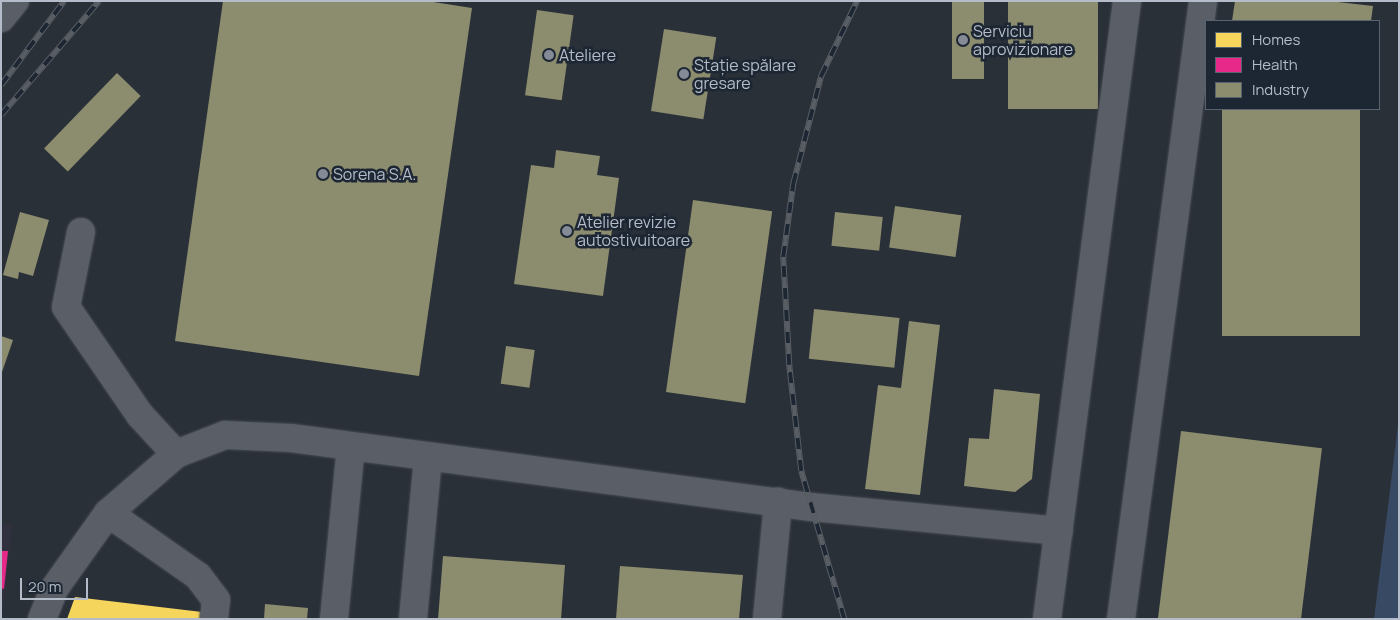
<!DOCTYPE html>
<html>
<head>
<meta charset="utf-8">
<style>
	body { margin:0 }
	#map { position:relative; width:1400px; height:620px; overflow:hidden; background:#2a3038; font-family:Manrope,sans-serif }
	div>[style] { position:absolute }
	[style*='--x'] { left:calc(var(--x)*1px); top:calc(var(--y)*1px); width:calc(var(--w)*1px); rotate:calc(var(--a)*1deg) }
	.medical>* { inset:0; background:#31303e }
	.water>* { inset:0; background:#384963 }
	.homes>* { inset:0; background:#f6d55c }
	.health>* { inset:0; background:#e7298a }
	.industry>* { inset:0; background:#8c8c6e; transform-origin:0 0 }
	.roads { filter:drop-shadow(0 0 1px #484c53) drop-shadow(0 0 1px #484c53) }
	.minor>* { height:28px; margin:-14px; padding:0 14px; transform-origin:14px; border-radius:14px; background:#5a5e66 }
	.rail>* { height:5.5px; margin-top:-2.75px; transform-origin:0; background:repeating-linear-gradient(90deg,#1d2633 0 11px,#595d64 0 22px); box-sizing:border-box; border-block:1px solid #595d64 }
	.dots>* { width:14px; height:14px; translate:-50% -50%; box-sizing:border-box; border:2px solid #1d2633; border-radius:50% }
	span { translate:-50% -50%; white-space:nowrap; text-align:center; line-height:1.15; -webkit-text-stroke:5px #1d2633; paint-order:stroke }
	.poi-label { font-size:16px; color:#b4bcc9 }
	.left { translate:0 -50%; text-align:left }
	.frame { position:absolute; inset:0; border:2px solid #b4bcc9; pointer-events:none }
	.legend { position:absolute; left:1205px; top:20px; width:175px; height:90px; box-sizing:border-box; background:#1d2633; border:1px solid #59626f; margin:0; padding:6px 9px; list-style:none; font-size:15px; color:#b4bcc9 }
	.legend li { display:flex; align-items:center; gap:10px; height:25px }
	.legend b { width:25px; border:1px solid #59626f }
	.scale { position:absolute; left:20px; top:578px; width:68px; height:22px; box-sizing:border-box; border:2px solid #b4bcc9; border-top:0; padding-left:6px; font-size:15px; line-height:18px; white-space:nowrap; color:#b4bcc9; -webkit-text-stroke:4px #1d2633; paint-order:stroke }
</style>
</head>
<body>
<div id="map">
	<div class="medical">
		<i style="clip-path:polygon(1px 524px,12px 525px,2px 615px,1px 615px)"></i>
	</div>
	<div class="water">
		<i style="clip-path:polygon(1399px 417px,1399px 619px,1374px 619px)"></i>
	</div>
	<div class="homes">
		<i style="clip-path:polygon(75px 597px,202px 612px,201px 619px,67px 619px)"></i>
	</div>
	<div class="health">
		<i style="clip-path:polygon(1px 551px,8px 551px,4px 589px,1px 588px)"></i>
	</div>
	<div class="industry">
		<i style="clip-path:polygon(223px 1px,427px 1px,472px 8px,419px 376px,175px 341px)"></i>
		<i style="left:952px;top:1px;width:32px;height:78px"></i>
		<i style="left:1008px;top:1px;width:90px;height:108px"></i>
		<i style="clip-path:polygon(1235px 1px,1329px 1px,1373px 6px,1371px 21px,1232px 21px)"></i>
		<i style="left:537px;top:10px;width:37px;height:86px;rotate:8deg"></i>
		<i style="left:664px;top:29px;width:53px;height:83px;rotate:9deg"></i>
		<i style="left:117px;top:73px;width:33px;height:105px;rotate:44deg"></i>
		<i style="left:1222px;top:109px;width:138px;height:227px"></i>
		<i style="clip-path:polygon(556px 150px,600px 156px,597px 175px,619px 178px,603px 296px,514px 284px,531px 165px,554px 168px)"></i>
		<i style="left:693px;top:200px;width:80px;height:194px;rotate:8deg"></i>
		<i style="left:895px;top:206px;width:67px;height:42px;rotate:8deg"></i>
		<i style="clip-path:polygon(20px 212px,49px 220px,33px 276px,19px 272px,18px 279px,3px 275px)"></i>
		<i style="left:835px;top:212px;width:48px;height:34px;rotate:6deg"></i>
		<i style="left:814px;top:309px;width:86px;height:50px;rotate:6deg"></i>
		<i style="clip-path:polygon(909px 321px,940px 325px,920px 495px,865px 489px,878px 385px,901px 388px)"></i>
		<i style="clip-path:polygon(1px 336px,13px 340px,2px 372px,1px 372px)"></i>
		<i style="left:506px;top:346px;width:29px;height:38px;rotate:8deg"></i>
		<i style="clip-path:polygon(994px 389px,1040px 394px,1032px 479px,1015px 492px,964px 486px,969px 438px,989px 439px)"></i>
		<i style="left:1181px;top:431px;width:142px;height:189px;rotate:7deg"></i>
		<i style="clip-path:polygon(443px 556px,565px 565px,561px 619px,438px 619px)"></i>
		<i style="clip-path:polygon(620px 566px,743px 575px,739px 619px,616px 619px)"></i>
		<i style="clip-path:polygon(265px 604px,308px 608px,307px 619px,264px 619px)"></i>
	</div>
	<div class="roads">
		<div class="minor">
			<i style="--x:1;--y:18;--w:22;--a:-51"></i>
			<i style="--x:81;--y:232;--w:76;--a:101.3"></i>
			<i style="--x:66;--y:307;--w:131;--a:55.6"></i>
			<i style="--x:140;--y:415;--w:53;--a:47.3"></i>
			<i style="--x:108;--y:513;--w:110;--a:35"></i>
			<i style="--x:198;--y:576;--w:30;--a:53"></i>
			<i style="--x:216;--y:600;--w:19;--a:96"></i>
			<i style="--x:42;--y:619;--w:32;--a:-68"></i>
			<i style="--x:54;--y:589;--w:93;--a:-54.6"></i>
			<i style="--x:108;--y:513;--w:90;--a:-40.9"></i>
			<i style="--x:176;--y:454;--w:53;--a:-21.2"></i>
			<i style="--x:225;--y:435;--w:66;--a:2.6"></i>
			<i style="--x:291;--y:438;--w:525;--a:7.56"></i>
			<i style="--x:811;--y:507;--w:249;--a:5.5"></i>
			<i style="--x:334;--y:619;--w:173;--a:-84.4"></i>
			<i style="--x:413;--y:619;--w:163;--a:-84.7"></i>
			<i style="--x:767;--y:619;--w:118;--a:-84.6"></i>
			<i style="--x:1047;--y:619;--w:623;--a:-82.62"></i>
			<i style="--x:1121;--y:619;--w:623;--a:-82.44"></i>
		</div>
	</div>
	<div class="rail">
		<i style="--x:1;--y:85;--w:105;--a:-53.1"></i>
		<i style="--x:1;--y:115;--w:150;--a:-49.3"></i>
		<i style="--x:844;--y:619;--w:154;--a:-106.2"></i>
		<i style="--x:801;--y:471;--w:107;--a:-96.5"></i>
		<i style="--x:789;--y:365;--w:108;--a:-93.2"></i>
		<i style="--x:783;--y:257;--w:74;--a:-82.2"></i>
		<i style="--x:793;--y:184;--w:112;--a:-75.5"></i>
		<i style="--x:821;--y:76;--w:83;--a:-64.4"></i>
	</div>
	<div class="dots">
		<i style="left:963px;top:40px;background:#848b96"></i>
		<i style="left:549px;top:55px;background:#848b96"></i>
		<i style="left:684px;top:74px;background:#848b96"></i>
		<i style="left:323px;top:174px;background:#848b96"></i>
		<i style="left:567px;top:231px;background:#848b96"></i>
	</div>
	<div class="poi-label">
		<span class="left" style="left:973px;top:40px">Serviciu<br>aprovizionare</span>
		<span class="left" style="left:559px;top:55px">Ateliere</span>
		<span class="left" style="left:694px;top:74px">Stație spălare<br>gresare</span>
		<span class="left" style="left:333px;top:174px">Sorena S.A.</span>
		<span class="left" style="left:577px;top:231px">Atelier revizie<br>autostivuitoare</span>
	</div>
	<div class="frame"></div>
	<ul class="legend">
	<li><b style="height:14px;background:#f6d55c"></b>Homes</li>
	<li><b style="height:14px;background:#e7298a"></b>Health</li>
	<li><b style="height:14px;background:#8c8c6e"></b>Industry</li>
	</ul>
	<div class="scale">20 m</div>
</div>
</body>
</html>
